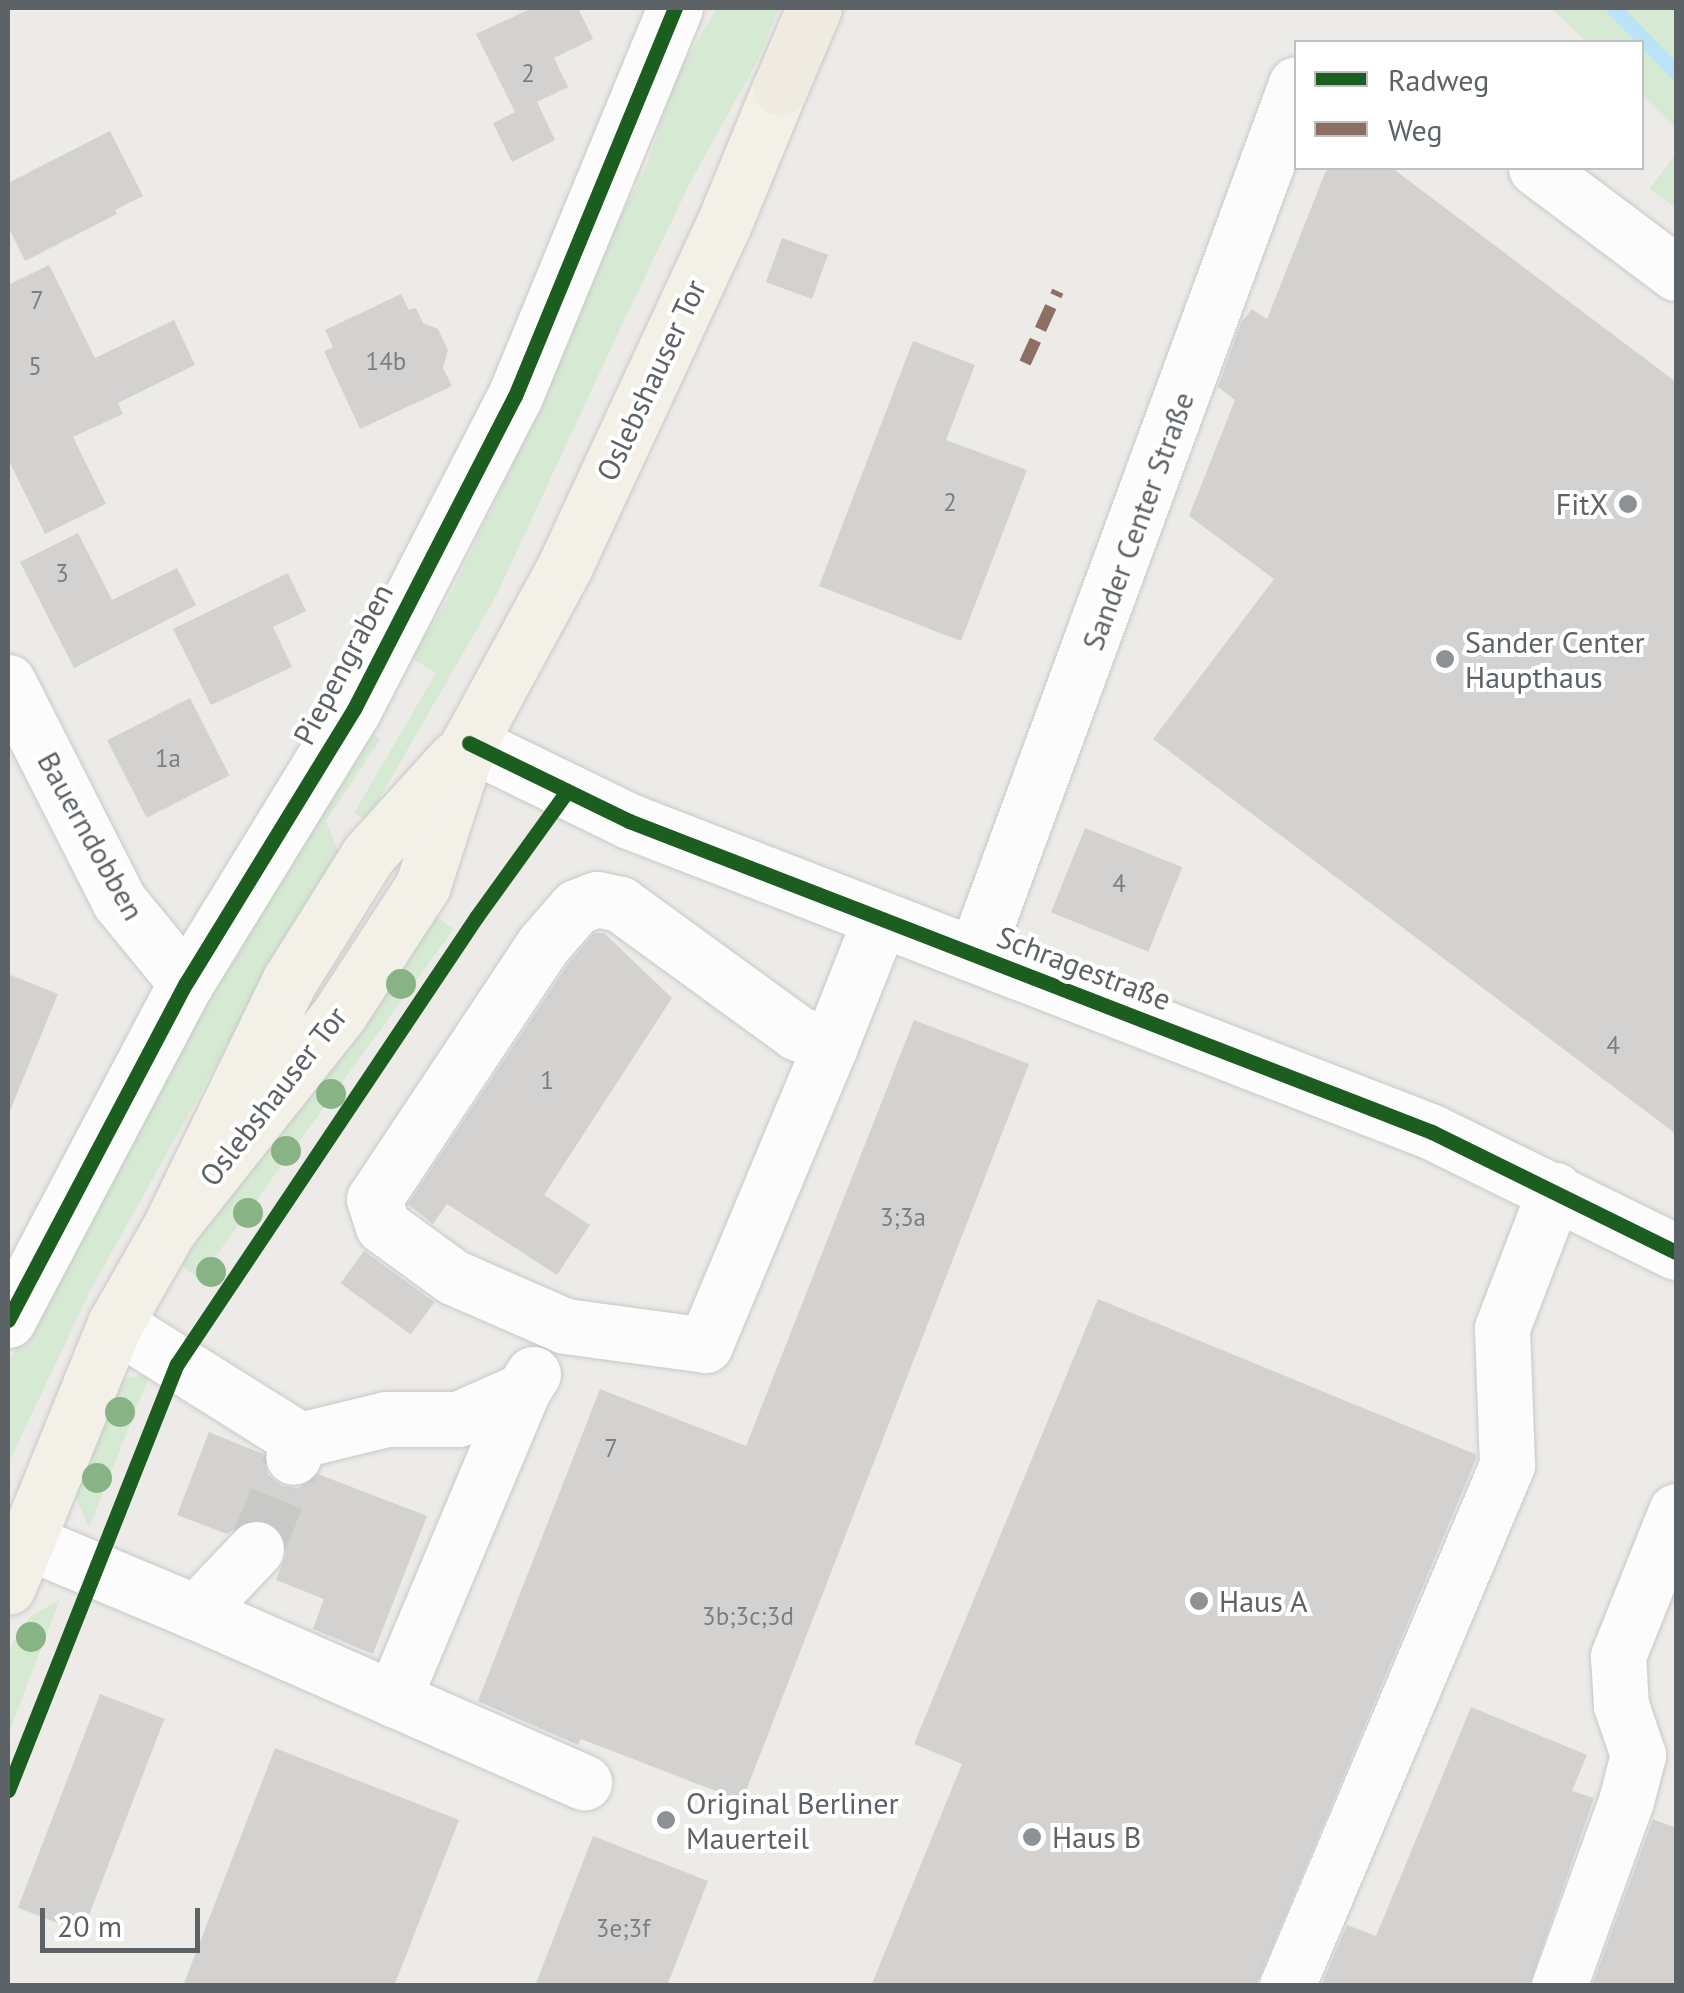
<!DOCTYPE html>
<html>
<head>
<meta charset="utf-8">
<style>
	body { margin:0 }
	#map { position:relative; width:1684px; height:1993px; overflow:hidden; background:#edebe8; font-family:"PT Sans",sans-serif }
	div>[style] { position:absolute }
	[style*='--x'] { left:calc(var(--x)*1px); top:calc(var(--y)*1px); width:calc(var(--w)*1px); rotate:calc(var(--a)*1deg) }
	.green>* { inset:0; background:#d6e9d3; transform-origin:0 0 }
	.stream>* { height:15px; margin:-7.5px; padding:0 7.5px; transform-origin:7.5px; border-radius:7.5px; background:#bbe3f8 }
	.building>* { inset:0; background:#d3d2d1; transform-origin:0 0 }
	.minor-tunnel>* { height:55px; margin-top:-27.5px; transform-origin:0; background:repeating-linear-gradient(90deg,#c9c9c8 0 55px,transparent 0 83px) }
	.roads { filter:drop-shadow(0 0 2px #c8c8c9) drop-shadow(0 0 2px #c8c8c9) }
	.minor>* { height:55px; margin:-27.5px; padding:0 27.5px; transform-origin:27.5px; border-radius:27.5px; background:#fcfcfc }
	.major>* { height:55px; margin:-27.5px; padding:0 27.5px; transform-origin:27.5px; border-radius:27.5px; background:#f3f0e8 }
	.highway>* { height:55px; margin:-27.5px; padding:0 27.5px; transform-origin:27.5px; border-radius:27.5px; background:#f0ebe1 }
	.quiet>* { height:12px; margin-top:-6px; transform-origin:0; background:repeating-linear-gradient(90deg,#8d6e63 0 25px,transparent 0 37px) }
	.cycleway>* { height:15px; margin:-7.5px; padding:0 7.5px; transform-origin:7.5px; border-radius:7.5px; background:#1b5e20 }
	.trees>* { width:30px; height:30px; margin:-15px; border-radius:50%; background:#88b384 }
	.dots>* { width:28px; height:28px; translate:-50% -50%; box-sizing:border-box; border:5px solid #fff; border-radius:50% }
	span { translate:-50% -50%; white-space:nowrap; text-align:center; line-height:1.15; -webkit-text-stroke:8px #fff; paint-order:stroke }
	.number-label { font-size:25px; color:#7c7f82 }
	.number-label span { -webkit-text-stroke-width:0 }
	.street-label { font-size:30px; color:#5d6266 }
	.poi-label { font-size:30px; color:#5d6266 }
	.right { translate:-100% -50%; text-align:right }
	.left { translate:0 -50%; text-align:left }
	.frame { position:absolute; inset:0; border:10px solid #5d6266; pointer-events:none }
	.legend { position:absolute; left:1294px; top:40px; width:350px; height:130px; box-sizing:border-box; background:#fff; border:2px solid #bec0c2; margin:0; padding:12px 18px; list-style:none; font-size:30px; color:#5d6266 }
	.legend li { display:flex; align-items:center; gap:20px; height:50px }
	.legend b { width:50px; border:2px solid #bec0c2 }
	.scale { position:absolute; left:40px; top:1908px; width:160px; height:45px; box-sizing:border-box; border:5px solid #5d6266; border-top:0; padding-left:12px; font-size:30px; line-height:35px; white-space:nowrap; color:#5d6266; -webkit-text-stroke:8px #fff; paint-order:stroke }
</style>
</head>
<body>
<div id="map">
	<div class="green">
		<i style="clip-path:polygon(717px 8px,779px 8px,759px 58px,690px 183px,619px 331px,496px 596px,367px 820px,354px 813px,436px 673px,411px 658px,449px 597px,532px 425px,601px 256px,647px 165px,677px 75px)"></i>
		<i style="clip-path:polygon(1551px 8px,1676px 8px,1676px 129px,1642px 95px,1642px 42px,1587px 42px)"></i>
		<i style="clip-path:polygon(1676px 154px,1676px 208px,1649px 189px)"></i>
		<i style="clip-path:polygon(367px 733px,381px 738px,326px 821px,341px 859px,243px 1017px,90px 1291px,8px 1464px,8px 1364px,115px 1154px)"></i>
		<i style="left:434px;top:915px;width:24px;height:432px;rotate:36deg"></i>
		<i style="clip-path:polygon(150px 1374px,89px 1528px,76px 1497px,77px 1477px,121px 1379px)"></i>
		<i style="clip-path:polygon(60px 1599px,8px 1735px,8px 1656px,14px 1641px,30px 1617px)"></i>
	</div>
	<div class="stream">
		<i style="--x:1613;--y:8;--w:90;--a:45.5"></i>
	</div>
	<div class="building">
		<i style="clip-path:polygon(532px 8px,578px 8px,593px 39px,554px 58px,568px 87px,537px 102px,555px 140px,512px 162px,493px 123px,515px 112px,476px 34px)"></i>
		<i style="clip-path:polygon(110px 131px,143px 196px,115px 210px,117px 214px,25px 261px,8px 226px,8px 183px)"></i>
		<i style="clip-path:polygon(1327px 168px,1392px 168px,1676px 382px,1676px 1134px,1153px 739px,1274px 579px,1189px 516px,1235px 400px,1218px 387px,1241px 323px,1252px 309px,1267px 319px)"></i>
		<i style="left:782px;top:238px;width:49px;height:47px;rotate:20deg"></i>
		<i style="clip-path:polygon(49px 265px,95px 358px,174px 320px,195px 365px,118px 403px,123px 414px,73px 437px,106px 504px,45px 534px,8px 459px,8px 285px)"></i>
		<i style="clip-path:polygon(401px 294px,409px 310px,416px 308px,423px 323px,438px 329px,448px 350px,443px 368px,452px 386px,360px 429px,324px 351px,333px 347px,325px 330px)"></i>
		<i style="clip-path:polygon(913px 341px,975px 365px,946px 440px,1027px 470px,961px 641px,819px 586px)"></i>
		<i style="clip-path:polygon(78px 533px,112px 600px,177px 568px,196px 605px,74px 668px,20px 562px)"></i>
		<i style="clip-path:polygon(288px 573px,306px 611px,273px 627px,292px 667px,211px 705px,173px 629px)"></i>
		<i style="left:190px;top:698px;width:87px;height:93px;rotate:63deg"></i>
		<i style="left:1085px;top:828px;width:105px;height:91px;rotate:22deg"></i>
		<i style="clip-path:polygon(594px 933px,604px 933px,672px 998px,544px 1195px,590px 1225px,557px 1275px,447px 1204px,433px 1224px,408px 1204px,568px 964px)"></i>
		<i style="clip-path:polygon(8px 974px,58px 994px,9px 1113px,8px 1113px)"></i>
		<i style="clip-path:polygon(914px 1020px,1029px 1064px,742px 1801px,581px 1739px,578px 1745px,478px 1701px,600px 1389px,746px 1446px)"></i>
		<i style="left:364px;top:1251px;width:87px;height:40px;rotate:36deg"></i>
		<i style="clip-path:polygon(1098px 1299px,1475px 1454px,1476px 1459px,1256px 1986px,871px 1986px,962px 1764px,914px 1744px)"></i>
		<i style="clip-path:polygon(209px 1432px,263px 1454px,268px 1475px,282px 1486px,298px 1488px,318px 1474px,427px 1516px,373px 1654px,313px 1629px,324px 1599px,276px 1580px,286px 1555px,286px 1539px,277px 1526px,264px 1519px,248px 1519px,227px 1534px,177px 1515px)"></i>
		<i style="left:100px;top:1694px;width:69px;height:229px;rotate:21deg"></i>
		<i style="clip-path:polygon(1471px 1707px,1587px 1755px,1572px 1791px,1594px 1798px,1529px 1986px,1321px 1986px,1347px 1925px,1376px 1936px)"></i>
		<i style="clip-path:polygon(275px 1748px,459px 1820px,394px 1986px,183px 1986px)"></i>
		<i style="clip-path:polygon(1653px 1819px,1676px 1828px,1676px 1986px,1592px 1986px)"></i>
		<i style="clip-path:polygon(593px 1836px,708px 1881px,667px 1986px,535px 1986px)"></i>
	</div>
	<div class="minor-tunnel">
		<i style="--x:256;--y:1549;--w:99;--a:-68.1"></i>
	</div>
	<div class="roads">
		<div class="minor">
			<i style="--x:1536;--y:168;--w:175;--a:36.9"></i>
			<i style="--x:8;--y:682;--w:246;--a:63.1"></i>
			<i style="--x:119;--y:901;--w:106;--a:50.7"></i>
			<i style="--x:469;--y:743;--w:178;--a:26"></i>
			<i style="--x:629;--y:821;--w:861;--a:21.17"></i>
			<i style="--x:1432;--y:1132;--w:272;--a:26.2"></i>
			<i style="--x:975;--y:955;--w:928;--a:-69.77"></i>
			<i style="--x:830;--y:1046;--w:37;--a:-158"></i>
			<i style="--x:796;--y:1032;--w:218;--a:-144"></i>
			<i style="--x:620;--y:904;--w:24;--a:-168"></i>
			<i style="--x:597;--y:899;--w:22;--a:159"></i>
			<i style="--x:576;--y:907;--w:50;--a:131"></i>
			<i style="--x:543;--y:945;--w:305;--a:123.6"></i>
			<i style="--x:374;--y:1199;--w:28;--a:72"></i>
			<i style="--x:383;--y:1226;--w:87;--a:36.1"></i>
			<i style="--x:453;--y:1277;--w:122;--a:23.6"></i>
			<i style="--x:565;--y:1326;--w:141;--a:7.7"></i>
			<i style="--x:705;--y:1345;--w:324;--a:-67.3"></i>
			<i style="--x:830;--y:1046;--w:136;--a:-68.4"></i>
			<i style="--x:8;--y:1320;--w:381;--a:-62.2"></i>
			<i style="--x:186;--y:983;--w:321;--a:-58.5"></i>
			<i style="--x:354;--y:709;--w:352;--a:-62.8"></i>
			<i style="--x:515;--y:396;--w:420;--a:-67.6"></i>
			<i style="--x:115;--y:1324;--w:218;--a:32.1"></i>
			<i style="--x:300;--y:1440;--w:18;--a:112"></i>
			<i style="--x:300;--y:1440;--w:89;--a:-13.7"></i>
			<i style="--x:386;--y:1419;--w:72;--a:0"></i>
			<i style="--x:458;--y:1419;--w:71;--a:-24"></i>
			<i style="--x:523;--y:1390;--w:19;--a:-58"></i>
			<i style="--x:26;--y:1541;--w:184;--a:22.7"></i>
			<i style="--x:196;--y:1612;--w:87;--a:-46.4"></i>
			<i style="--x:196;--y:1612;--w:424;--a:23.7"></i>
			<i style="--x:393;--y:1699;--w:335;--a:-67.2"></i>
			<i style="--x:1287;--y:1986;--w:566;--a:-67.11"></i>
			<i style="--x:1507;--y:1465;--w:137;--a:-92.1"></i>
			<i style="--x:1502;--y:1328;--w:148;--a:-69"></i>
			<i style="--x:1559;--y:1986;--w:197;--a:-70.1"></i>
			<i style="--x:1626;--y:1801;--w:48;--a:-75.4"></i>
			<i style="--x:1638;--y:1755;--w:53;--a:-108.8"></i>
			<i style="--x:1621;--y:1705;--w:49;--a:-93.5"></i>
			<i style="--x:1618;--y:1656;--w:156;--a:-68.2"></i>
		</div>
		<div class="major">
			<i style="--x:169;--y:1229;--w:275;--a:-51.6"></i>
			<i style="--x:340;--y:1013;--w:153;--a:-57"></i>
			<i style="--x:423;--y:885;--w:149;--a:-72.1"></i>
			<i style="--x:469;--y:743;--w:201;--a:-61.5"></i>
			<i style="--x:565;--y:566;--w:375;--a:-65.1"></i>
			<i style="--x:723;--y:226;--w:149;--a:-67.6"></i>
			<i style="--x:8;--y:1587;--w:284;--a:-67.9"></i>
			<i style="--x:115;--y:1324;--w:109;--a:-60.4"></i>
			<i style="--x:169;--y:1229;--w:277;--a:-64.1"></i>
			<i style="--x:290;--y:980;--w:147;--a:-58"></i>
			<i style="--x:368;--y:855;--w:130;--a:-47.8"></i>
		</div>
		<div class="highway">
			<i style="--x:780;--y:88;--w:87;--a:-67"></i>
		</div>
	</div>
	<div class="quiet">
		<i style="--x:1025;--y:363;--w:79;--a:-65.4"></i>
	</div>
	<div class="cycleway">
		<i style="--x:469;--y:743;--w:178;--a:26"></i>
		<i style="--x:629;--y:821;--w:861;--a:21.17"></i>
		<i style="--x:1432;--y:1132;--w:272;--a:26.2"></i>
		<i style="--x:8;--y:1320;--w:381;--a:-62.2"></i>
		<i style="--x:186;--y:983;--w:321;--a:-58.5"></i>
		<i style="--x:354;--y:709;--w:352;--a:-62.8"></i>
		<i style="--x:515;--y:396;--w:420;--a:-67.6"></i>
		<i style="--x:8;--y:1790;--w:458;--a:-68.4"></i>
		<i style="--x:177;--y:1364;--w:539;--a:-56.19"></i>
		<i style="--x:477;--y:916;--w:154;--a:-54.2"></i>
	</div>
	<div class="trees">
		<i style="left:401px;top:984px"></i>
		<i style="left:331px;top:1094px"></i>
		<i style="left:286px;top:1151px"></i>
		<i style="left:248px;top:1213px"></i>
		<i style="left:211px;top:1272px"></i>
		<i style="left:120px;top:1412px"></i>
		<i style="left:97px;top:1478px"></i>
		<i style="left:31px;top:1637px"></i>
	</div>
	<div class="dots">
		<i style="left:1628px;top:504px;background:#8f9294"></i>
		<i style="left:1445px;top:659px;background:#8f9294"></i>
		<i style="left:1199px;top:1601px;background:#8f9294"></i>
		<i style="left:666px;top:1820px;background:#8f9294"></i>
		<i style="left:1032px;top:1837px;background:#8f9294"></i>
	</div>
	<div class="number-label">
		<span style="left:528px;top:73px">2</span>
		<span style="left:37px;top:300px">7</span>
		<span style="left:386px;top:361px">14b</span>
		<span style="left:35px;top:366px">5</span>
		<span style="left:950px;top:502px">2</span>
		<span style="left:62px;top:573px">3</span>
		<span style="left:168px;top:758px">1a</span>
		<span style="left:1119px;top:883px">4</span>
		<span style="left:1613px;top:1045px">4</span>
		<span style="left:547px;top:1080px">1</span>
		<span style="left:903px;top:1217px">3;3a</span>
		<span style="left:611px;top:1448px">7</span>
		<span style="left:748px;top:1616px">3b;3c;3d</span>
		<span style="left:623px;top:1928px">3e;3f</span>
	</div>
	<div class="street-label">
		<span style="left:651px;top:380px;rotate:-65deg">Oslebshauser Tor</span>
		<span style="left:1138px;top:521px;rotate:-70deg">Sander Center Straße</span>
		<span style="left:343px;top:664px;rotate:-62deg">Piepengraben</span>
		<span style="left:91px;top:836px;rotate:61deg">Bauerndobben</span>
		<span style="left:1084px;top:968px;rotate:21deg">Schragestraße</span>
		<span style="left:273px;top:1096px;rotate:-52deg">Oslebshauser Tor</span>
	</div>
	<div class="poi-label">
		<span class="right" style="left:1608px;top:504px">FitX</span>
		<span class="left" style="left:1465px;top:659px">Sander Center<br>Haupthaus</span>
		<span class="left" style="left:1219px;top:1601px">Haus A</span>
		<span class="left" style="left:686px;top:1820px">Original Berliner<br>Mauerteil</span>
		<span class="left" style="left:1052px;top:1837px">Haus B</span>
	</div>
	<div class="frame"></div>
	<ul class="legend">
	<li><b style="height:12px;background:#1b5e20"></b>Radweg</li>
	<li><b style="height:12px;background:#8d6e63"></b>Weg</li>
	</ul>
	<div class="scale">20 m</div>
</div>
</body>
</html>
